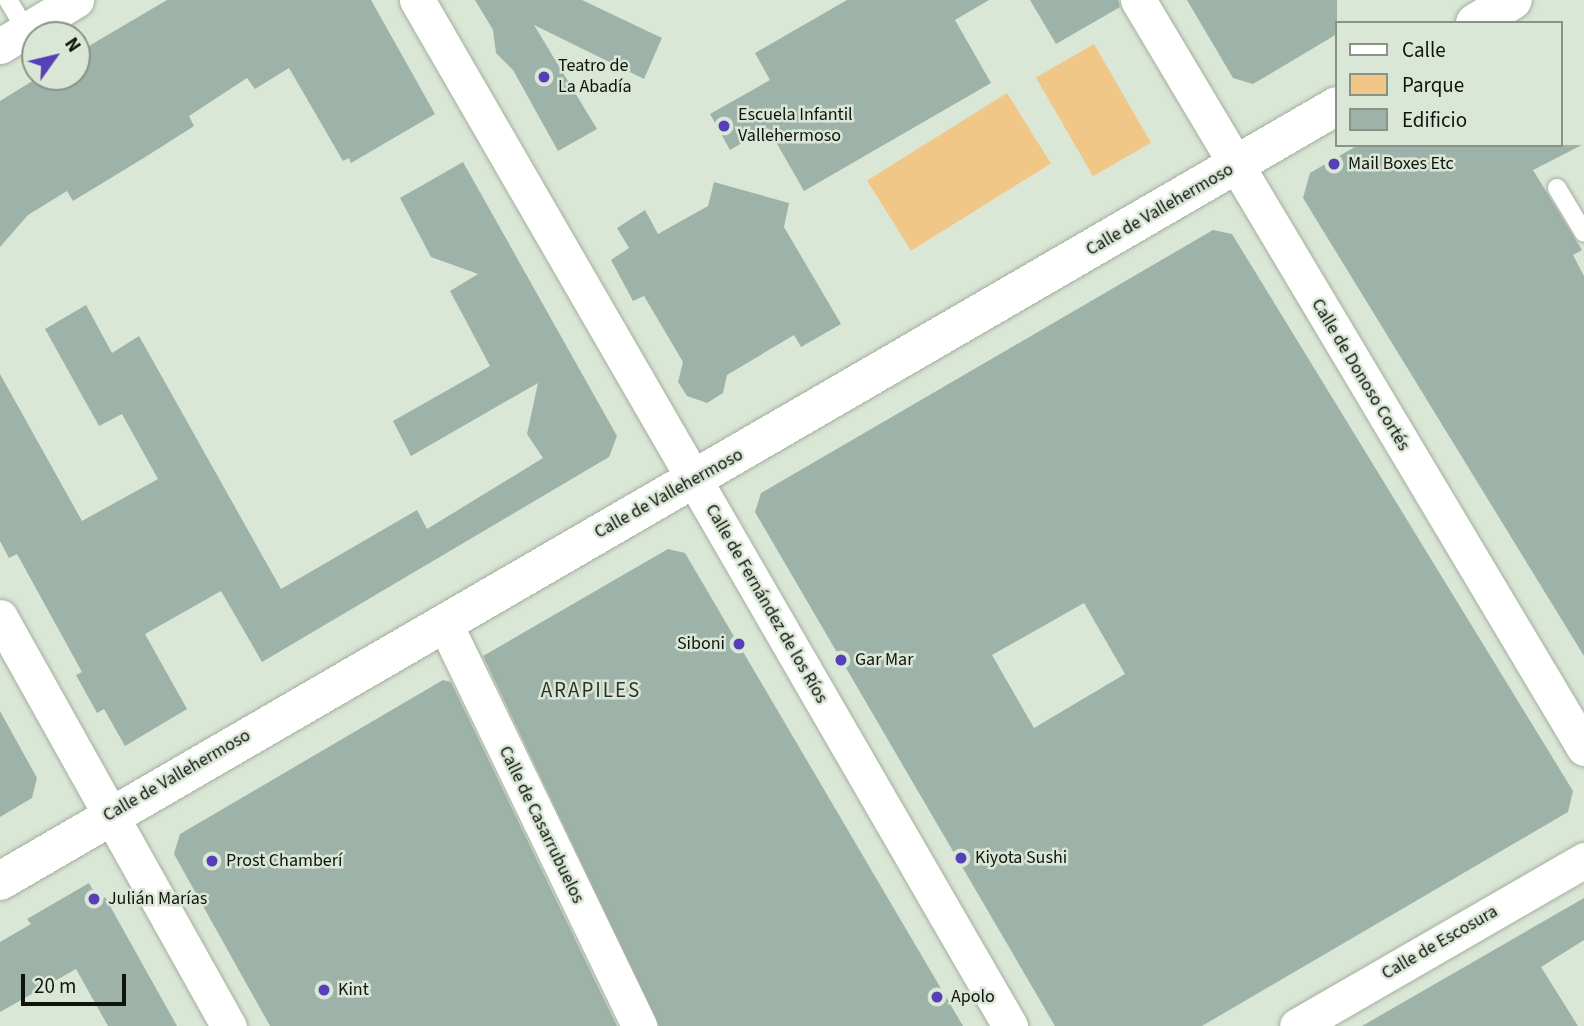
<!DOCTYPE html>
<html>
<head>
<meta charset="utf-8">
<style>
	body { margin:0 }
	#map { position:relative; width:1584px; height:1026px; overflow:hidden; background:#dbe7d6; font-family:"Source Sans 3",sans-serif }
	div>[style] { position:absolute }
	[style*='--x'] { left:calc(var(--x)*1px); top:calc(var(--y)*1px); width:calc(var(--w)*1px); rotate:calc(var(--a)*1deg) }
	.green>* { inset:0; background:#f1c787; transform-origin:0 0 }
	.building>* { inset:0; background:#9db2a9 }
	.roads { filter:drop-shadow(0 0 2px #a3af9f) drop-shadow(0 0 2px #a3af9f) }
	.service>* { height:18px; margin:-9px; padding:0 9px; transform-origin:9px; border-radius:9px; background:#fff }
	.minor>* { height:35px; margin:-17.5px; padding:0 17.5px; transform-origin:17.5px; border-radius:17.5px; background:#fff }
	.tertiary>* { height:38px; margin:-19px; padding:0 19px; transform-origin:19px; border-radius:19px; background:#fff }
	.dots>* { width:19px; height:19px; translate:-50% -50%; box-sizing:border-box; border:4px solid #dbe7d6; border-radius:50% }
	span { translate:-50% -50%; white-space:nowrap; text-align:center; line-height:1.15; -webkit-text-stroke:5px #dbe7d6; paint-order:stroke }
	.poi-label { font-size:18px; color:#0f130e }
	.left { translate:0 -50%; text-align:left }
	.right { translate:-100% -50%; text-align:right }
	.street-label { font-size:18px; color:#0f130e }
	.quarter-label { font-size:21px; color:#2b3427; letter-spacing:2px }
	.legend { position:absolute; left:1335px; top:21px; width:228px; height:126px; box-sizing:border-box; background:#dbe7d6; border:2px solid #899286; margin:0; padding:9px 12px; list-style:none; font-size:21px; color:#0f130e }
	.legend li { display:flex; align-items:center; gap:14px; height:35px }
	.legend b { width:35px; border:2px solid #899286 }
	.north { position:absolute; left:21px; top:21px; width:70px; height:70px; box-sizing:border-box; background:#dbe7d6; border:2px solid #899286; border-radius:50%; rotate:56deg; font-size:19px; font-weight:700; line-height:28px; text-align:center; color:#0f130e }
	.north::after { content:''; display:block; margin:auto; width:24px; height:32px; background:#5640b8; clip-path:polygon(50% 0,100% 100%,50% 72%,0 100%) }
	.scale { position:absolute; left:21px; top:974px; width:105px; height:32px; box-sizing:border-box; border:4px solid #0f130e; border-top:0; padding-left:9px; font-size:21px; line-height:24px; white-space:nowrap; color:#0f130e; -webkit-text-stroke:5px #dbe7d6; paint-order:stroke }
</style>
</head>
<body>
<div id="map">
	<div class="green">
		<i style="left:1094px;top:44px;width:114px;height:67px;rotate:60deg"></i>
		<i style="left:1007px;top:93px;width:83px;height:165px;rotate:58deg"></i>
	</div>
	<div class="building">
		<i style="clip-path:polygon(167px 0,371px 0,435px 114px,351px 163px,349px 158px,343px 161px,289px 68px,255px 89px,247px 78px,189px 116px,194px 126px,147px 156px,73px 201px,67px 191px,28px 215px,0 247px,0 101px,39px 77px,77px 77px,77px 53px)"></i>
		<i style="clip-path:polygon(475px 0,582px 0,662px 38px,644px 79px,534px 25px,597px 129px,558px 151px,513px 70px,496px 53px,493px 30px)"></i>
		<i style="clip-path:polygon(847px 0,989px 0,955px 20px,991px 83px,804px 191px,768px 128px,730px 150px,710px 114px,770px 80px,755px 53px)"></i>
		<i style="clip-path:polygon(1030px 0,1118px 0,1120px 7px,1056px 44px)"></i>
		<i style="clip-path:polygon(1187px 0,1337px 0,1337px 34px,1253px 84px,1233px 78px)"></i>
		<i style="clip-path:polygon(1358px 145px,1582px 145px,1533px 170px,1582px 250px,1573px 255px,1584px 276px,1584px 656px,1303px 198px,1310px 173px)"></i>
		<i style="clip-path:polygon(463px 162px,617px 436px,609px 457px,262px 662px,221px 591px,145px 634px,187px 709px,125px 746px,104px 709px,97px 713px,76px 675px,82px 672px,17px 554px,9px 558px,0 541px,0 374px,82px 521px,158px 479px,122px 414px,99px 426px,45px 329px,86px 305px,112px 353px,139px 336px,281px 589px,417px 510px,427px 529px,543px 458px,527px 434px,538px 383px,411px 456px,393px 421px,490px 366px,450px 291px,478px 274px,431px 257px,400px 198px)"></i>
		<i style="clip-path:polygon(714px 182px,789px 203px,784px 227px,841px 324px,801px 347px,794px 335px,727px 375px,723px 393px,707px 403px,687px 396px,678px 382px,683px 362px,644px 296px,633px 301px,611px 260px,629px 248px,617px 228px,645px 210px,658px 234px,708px 206px)"></i>
		<i style="clip-path:polygon(evenodd,1213px 230px,1232px 234px,1573px 791px,1568px 812px,1202px 1026px,1055px 1026px,755px 512px,761px 493px,1213px 230px,1084px 603px,1125px 674px,1034px 728px,992px 655px,1084px 603px)"></i>
		<i style="clip-path:polygon(668px 549px,685px 553px,963px 1026px,659px 1026px,483px 656px)"></i>
		<i style="clip-path:polygon(443px 680px,451px 682px,617px 1026px,270px 1026px,174px 854px,180px 834px)"></i>
		<i style="clip-path:polygon(0 711px,37px 778px,32px 798px,0 817px)"></i>
		<i style="clip-path:polygon(89px 883px,99px 901px,105px 897px,177px 1026px,108px 1026px,76px 969px,0 1012px,0 942px,31px 924px,27px 919px)"></i>
		<i style="clip-path:polygon(1584px 898px,1584px 940px,1541px 967px,1578px 1026px,1362px 1026px)"></i>
	</div>
	<div class="roads">
		<div class="service">
			<i style="--x:8;--y:0;--w:35;--a:59"></i>
			<i style="--x:1557;--y:188;--w:52;--a:59"></i>
		</div>
		<div class="minor">
			<i style="--x:417;--y:0;--w:1185;--a:59.97"></i>
			<i style="--x:1138;--y:0;--w:871;--a:59.19"></i>
			<i style="--x:0;--y:46;--w:89;--a:-31.2"></i>
			<i style="--x:0;--y:617;--w:469;--a:60.8"></i>
			<i style="--x:445;--y:624;--w:446;--a:64.2"></i>
			<i style="--x:1297;--y:1026;--w:332;--a:-30"></i>
		</div>
		<div class="tertiary">
			<i style="--x:1475;--y:23;--w:44;--a:-31.2"></i>
			<i style="--x:0;--y:881;--w:1545;--a:-30.1"></i>
		</div>
	</div>
	<div class="dots">
		<i style="left:544px;top:77px;background:#5640b8"></i>
		<i style="left:724px;top:126px;background:#5640b8"></i>
		<i style="left:1334px;top:164px;background:#5640b8"></i>
		<i style="left:739px;top:644px;background:#5640b8"></i>
		<i style="left:841px;top:660px;background:#5640b8"></i>
		<i style="left:961px;top:858px;background:#5640b8"></i>
		<i style="left:212px;top:861px;background:#5640b8"></i>
		<i style="left:94px;top:899px;background:#5640b8"></i>
		<i style="left:324px;top:990px;background:#5640b8"></i>
		<i style="left:937px;top:997px;background:#5640b8"></i>
	</div>
	<div class="poi-label">
		<span class="left" style="left:558px;top:77px">Teatro de<br>La Abadía</span>
		<span class="left" style="left:738px;top:126px">Escuela Infantil<br>Vallehermoso</span>
		<span class="left" style="left:1348px;top:164px">Mail Boxes Etc</span>
		<span class="right" style="left:725px;top:644px">Siboni</span>
		<span class="left" style="left:855px;top:660px">Gar Mar</span>
		<span class="left" style="left:975px;top:858px">Kiyota Sushi</span>
		<span class="left" style="left:226px;top:861px">Prost Chamberí</span>
		<span class="left" style="left:108px;top:899px">Julián Marías</span>
		<span class="left" style="left:338px;top:990px">Kint</span>
		<span class="left" style="left:951px;top:997px">Apolo</span>
	</div>
	<div class="street-label">
		<span style="left:1160px;top:210px;rotate:-30deg">Calle de Vallehermoso</span>
		<span style="left:1360px;top:375px;rotate:59deg">Calle de Donoso Cortés</span>
		<span style="left:669px;top:494px;rotate:-29deg">Calle de Vallehermoso</span>
		<span style="left:766px;top:604px;rotate:60deg">Calle de Fernández de los Ríos</span>
		<span style="left:177px;top:776px;rotate:-30deg">Calle de Vallehermoso</span>
		<span style="left:541px;top:825px;rotate:64deg">Calle de Casarrubuelos</span>
		<span style="left:1440px;top:943px;rotate:-30deg">Calle de Escosura</span>
	</div>
	<div class="quarter-label">
		<span style="left:591px;top:690px">ARAPILES</span>
	</div>
	<ul class="legend">
	<li><b style="height:9px;background:#fff"></b>Calle</li>
	<li><b style="height:19px;background:#f1c787"></b>Parque</li>
	<li><b style="height:19px;background:#9db2a9"></b>Edificio</li>
	</ul>
	<div class="north">N</div>
	<div class="scale">20 m</div>
</div>
</body>
</html>
